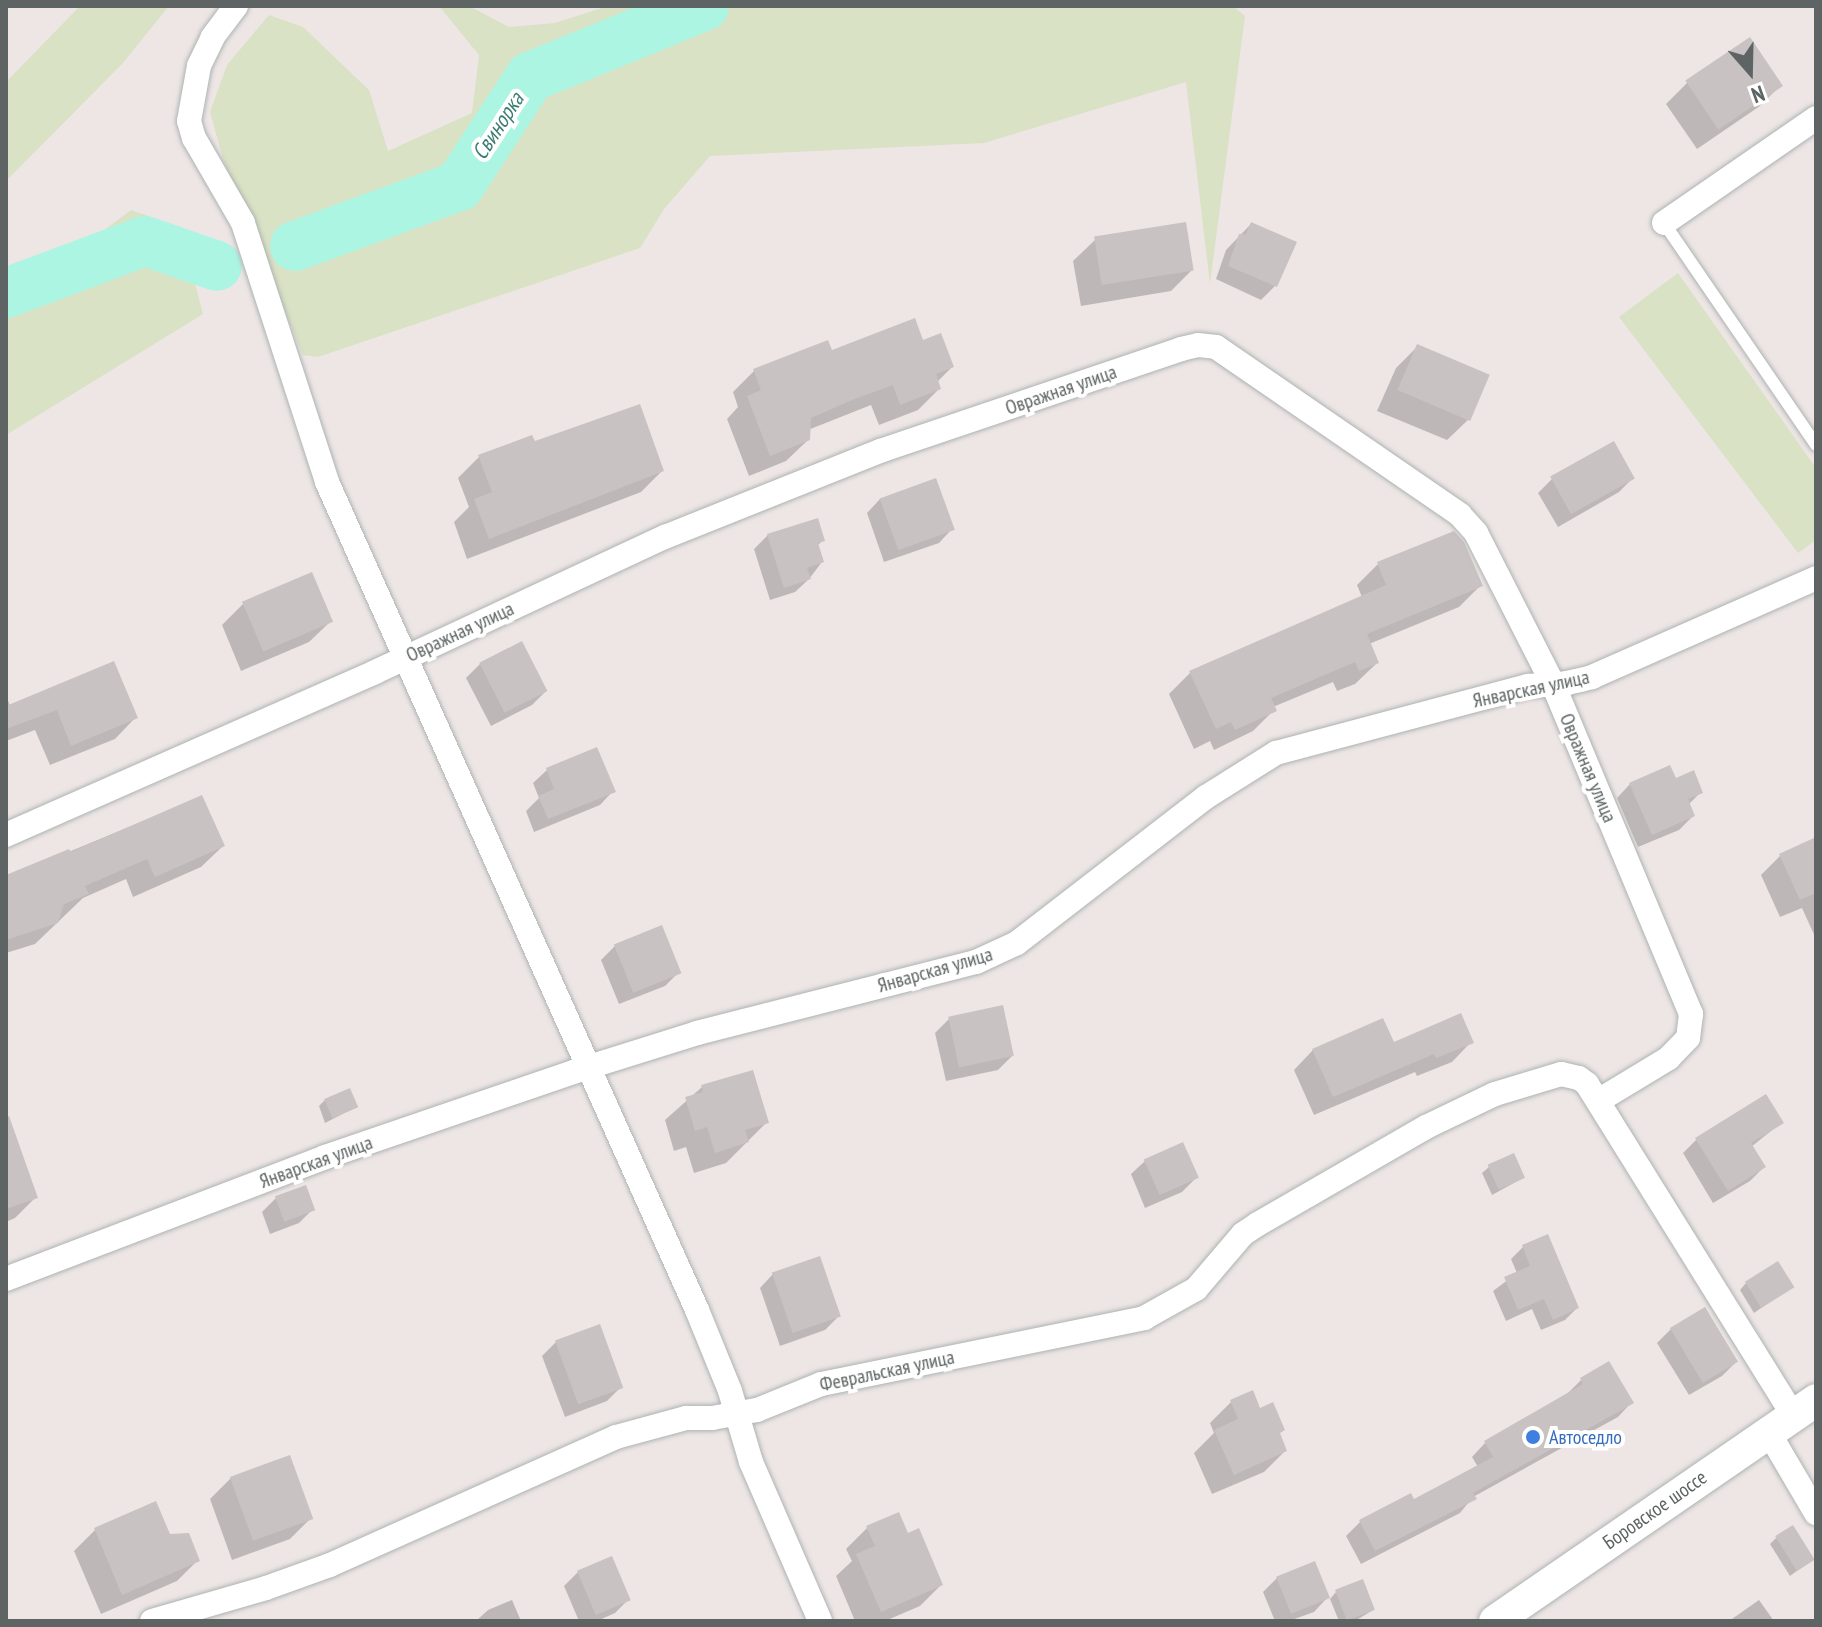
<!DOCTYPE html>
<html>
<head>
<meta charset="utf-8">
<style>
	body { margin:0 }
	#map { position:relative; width:1822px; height:1627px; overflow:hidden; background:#ede6e5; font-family:"PT Sans Narrow",sans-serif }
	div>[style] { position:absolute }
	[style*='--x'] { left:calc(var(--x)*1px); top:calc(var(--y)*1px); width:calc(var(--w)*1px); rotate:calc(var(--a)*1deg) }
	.green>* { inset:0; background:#d9e2c4 }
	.shadow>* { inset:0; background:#0003 }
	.river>* { height:50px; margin:-25px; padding:0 25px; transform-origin:25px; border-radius:25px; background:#adf5e3 }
	.building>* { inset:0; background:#c9c2c2; transform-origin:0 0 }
	.roads { filter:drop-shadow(0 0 2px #aeb3b3) drop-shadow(0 0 2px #aeb3b3) }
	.service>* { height:12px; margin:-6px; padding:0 6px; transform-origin:6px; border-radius:6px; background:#fff }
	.minor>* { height:24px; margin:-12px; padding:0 12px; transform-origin:12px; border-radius:12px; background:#fff }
	.secondary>* { height:32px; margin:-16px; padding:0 16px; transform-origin:16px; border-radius:16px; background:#fff }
	.dots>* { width:22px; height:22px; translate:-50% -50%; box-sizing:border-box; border:4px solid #fff; border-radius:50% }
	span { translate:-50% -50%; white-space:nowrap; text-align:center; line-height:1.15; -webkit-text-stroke:8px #fff; paint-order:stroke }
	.street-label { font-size:20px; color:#5d6463 }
	.shop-label { font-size:20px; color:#366cbe }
	.left { translate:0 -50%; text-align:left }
	.water-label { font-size:22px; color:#3b7c71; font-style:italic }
	.frame { position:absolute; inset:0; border:8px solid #5d6463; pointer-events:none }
	.north { position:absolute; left:1710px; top:32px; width:80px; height:80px; -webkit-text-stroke:6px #fff; paint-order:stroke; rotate:160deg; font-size:22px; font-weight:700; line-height:32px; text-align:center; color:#5d6463 }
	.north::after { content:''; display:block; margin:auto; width:28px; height:36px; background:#5d6463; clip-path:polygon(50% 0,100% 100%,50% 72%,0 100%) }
</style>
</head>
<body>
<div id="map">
	<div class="green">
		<i style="clip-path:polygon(80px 6px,169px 6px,122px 64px,6px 181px,6px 82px)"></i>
		<i style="clip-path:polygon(439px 6px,469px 6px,509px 27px,555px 23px,608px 6px,1233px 6px,1245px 16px,1210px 284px,1186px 82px,984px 143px,710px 156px,664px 209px,640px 248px,318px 357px,303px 355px,223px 159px,210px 112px,227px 65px,269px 15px,303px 27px,369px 90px,388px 151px,472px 113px,479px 55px)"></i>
		<i style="clip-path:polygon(131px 210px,180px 227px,203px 314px,6px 435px,6px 304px)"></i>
		<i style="clip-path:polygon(1678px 273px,1816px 468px,1816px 540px,1798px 553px,1619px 317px)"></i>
	</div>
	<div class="shadow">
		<i style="clip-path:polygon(1687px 83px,1781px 85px,1760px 106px,1697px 149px,1666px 104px)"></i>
		<i style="clip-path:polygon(1251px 224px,1275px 286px,1261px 300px,1216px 279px,1226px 250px)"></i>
		<i style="clip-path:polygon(1095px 240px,1192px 270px,1171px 291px,1081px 306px,1073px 261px)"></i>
		<i style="clip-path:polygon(922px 343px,952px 367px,937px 382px,939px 389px,918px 410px,879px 425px,871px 405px,808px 430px,808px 440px,786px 461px,749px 476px,727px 419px,738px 407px,733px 392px,754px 371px,831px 353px)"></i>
		<i style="clip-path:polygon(1417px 347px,1469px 419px,1447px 440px,1377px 411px,1396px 368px)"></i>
		<i style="clip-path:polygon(533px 444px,662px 471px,641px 492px,467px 559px,454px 522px,469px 507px,458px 478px,479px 457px)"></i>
		<i style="clip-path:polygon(1613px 444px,1633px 478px,1619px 492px,1558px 527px,1538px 493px,1552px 479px)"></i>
		<i style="clip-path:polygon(880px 499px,952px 529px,939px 543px,884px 562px,867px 513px)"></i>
		<i style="clip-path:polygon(768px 535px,823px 540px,817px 546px,822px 562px,809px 579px,795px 592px,770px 600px,754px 549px)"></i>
		<i style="clip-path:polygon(1378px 564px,1480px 586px,1459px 607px,1369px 644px,1377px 663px,1355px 684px,1337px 691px,1333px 682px,1273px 707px,1274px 710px,1253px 731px,1214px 750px,1210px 741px,1194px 749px,1169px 694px,1190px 673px,1362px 597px,1357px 585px)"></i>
		<i style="clip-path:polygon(243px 604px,331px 621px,309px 642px,241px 671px,222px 625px)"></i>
		<i style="clip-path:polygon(113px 663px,136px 717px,115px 739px,50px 765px,35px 730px,6px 741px,6px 695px,10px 706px)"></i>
		<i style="clip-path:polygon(480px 664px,546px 691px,532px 705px,491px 726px,466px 678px)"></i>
		<i style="clip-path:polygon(547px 770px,613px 791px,600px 805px,534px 832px,526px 811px,539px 798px,533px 783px)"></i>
		<i style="clip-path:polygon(1675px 781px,1701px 792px,1688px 805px,1693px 816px,1679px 830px,1638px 847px,1617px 798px,1630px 784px)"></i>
		<i style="clip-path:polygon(201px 797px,223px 846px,201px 867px,133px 897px,126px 879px,83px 898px,35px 944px,6px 953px,6px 878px)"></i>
		<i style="clip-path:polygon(1816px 840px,1816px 939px,1802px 908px,1780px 917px,1761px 875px,1780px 856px)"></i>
		<i style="clip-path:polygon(615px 946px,679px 972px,665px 986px,619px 1004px,601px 960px)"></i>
		<i style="clip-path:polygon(949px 1019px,1012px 1056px,998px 1070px,946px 1081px,935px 1033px)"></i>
		<i style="clip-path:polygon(1471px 1042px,1452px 1062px,1417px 1076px,1415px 1072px,1314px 1115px,1294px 1070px,1313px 1050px)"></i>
		<i style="clip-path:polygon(702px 1087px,767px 1122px,726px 1163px,694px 1173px,686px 1147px,674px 1151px,665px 1120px)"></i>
		<i style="clip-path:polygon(325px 1100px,356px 1107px,325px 1123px,319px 1106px)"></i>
		<i style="clip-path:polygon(1781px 1123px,1751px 1147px,1764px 1167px,1750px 1181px,1713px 1203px,1683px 1153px,1697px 1139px)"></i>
		<i style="clip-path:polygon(6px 1128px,36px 1197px,15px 1218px,6px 1222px)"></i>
		<i style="clip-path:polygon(1145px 1161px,1196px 1178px,1182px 1192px,1145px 1208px,1131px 1174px)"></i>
		<i style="clip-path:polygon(1489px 1167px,1523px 1178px,1492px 1195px,1482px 1173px)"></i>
		<i style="clip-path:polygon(276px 1198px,313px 1209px,299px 1223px,270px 1234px,262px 1212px)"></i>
		<i style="clip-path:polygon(1523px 1247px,1577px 1308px,1565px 1320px,1541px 1330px,1532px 1309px,1506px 1321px,1493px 1291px,1517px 1273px,1511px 1259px)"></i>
		<i style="clip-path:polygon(773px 1274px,839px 1316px,825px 1330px,780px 1346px,760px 1288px)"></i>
		<i style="clip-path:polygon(1746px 1283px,1791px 1287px,1754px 1313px,1740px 1290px)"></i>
		<i style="clip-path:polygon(1671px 1329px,1736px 1362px,1722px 1376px,1689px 1395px,1657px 1343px)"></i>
		<i style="clip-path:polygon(556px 1342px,621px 1387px,607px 1401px,565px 1417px,542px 1356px)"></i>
		<i style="clip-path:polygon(1581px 1380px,1631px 1403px,1618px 1417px,1473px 1497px,1460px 1513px,1361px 1564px,1346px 1536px,1360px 1522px,1410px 1496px,1413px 1502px,1478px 1467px,1472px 1457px,1485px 1443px,1567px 1394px)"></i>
		<i style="clip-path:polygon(1231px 1402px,1259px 1410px,1285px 1451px,1264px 1472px,1212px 1494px,1194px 1453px,1214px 1433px,1210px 1423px)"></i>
		<i style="clip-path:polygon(231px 1478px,311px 1518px,290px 1539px,232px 1560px,210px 1499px)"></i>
		<i style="clip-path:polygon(155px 1503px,169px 1536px,198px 1560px,177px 1581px,101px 1614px,74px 1551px,95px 1530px)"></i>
		<i style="clip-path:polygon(867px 1528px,906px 1536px,941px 1585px,920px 1606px,885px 1621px,855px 1621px,836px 1576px,852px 1561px,846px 1549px)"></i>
		<i style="clip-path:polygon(1776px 1538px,1812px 1560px,1790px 1576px,1770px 1544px)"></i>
		<i style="clip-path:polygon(578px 1572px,629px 1599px,615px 1613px,597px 1621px,579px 1621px,564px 1586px)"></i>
		<i style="clip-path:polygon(1277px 1578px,1327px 1598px,1314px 1612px,1289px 1621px,1275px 1621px,1263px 1592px)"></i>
		<i style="clip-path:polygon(1336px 1592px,1373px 1610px,1355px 1621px,1339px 1621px,1330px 1599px)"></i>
		<i style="clip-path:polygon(512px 1600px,521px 1621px,476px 1621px,488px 1610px)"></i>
		<i style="clip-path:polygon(1759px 1600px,1774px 1621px,1729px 1621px)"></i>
	</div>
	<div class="river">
		<i style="--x:295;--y:246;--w:175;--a:-20.1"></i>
		<i style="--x:459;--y:186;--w:130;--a:-56.9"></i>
		<i style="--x:530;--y:77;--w:188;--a:-22.2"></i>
		<i style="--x:6;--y:293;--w:148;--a:-20.5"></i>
		<i style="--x:145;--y:241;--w:76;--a:19.1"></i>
	</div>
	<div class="building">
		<i style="left:1750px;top:37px;width:59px;height:78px;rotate:56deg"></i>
		<i style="left:1186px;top:222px;width:49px;height:93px;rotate:81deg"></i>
		<i style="clip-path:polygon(1251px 222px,1297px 242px,1277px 287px,1228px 266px,1239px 234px,1246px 234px)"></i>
		<i style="clip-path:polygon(915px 318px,923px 340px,941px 333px,954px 367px,936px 374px,941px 389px,900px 405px,893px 385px,852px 400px,811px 418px,810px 440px,770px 456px,747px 396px,761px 390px,753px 369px,828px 340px,832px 350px)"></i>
		<i style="left:1417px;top:344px;width:79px;height:50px;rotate:23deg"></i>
		<i style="clip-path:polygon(640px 404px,664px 471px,489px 539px,474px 499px,492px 492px,478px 455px,532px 435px,535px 441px)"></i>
		<i style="left:1614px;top:441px;width:43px;height:73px;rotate:61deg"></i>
		<i style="left:936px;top:478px;width:55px;height:60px;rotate:70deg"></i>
		<i style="clip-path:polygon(818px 518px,825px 541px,818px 543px,824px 562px,807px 568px,811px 579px,784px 588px,767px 534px)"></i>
		<i style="clip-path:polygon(1454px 531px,1464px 542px,1483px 586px,1367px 634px,1379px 663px,1359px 671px,1355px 662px,1271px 698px,1277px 711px,1235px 730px,1231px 722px,1216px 729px,1189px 671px,1386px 585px,1377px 562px)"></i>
		<i style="left:312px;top:572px;width:54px;height:76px;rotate:67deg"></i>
		<i style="left:522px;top:641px;width:56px;height:48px;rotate:63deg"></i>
		<i style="clip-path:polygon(114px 661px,138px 718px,71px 746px,57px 710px,6px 729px,6px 706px)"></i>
		<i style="clip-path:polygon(597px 747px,616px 792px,548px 819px,538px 796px,554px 789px,546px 768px)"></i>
		<i style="clip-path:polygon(1670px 765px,1676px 778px,1694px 770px,1703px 793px,1688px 799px,1695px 816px,1652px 835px,1629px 783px)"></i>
		<i style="clip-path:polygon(202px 795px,225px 846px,155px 877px,147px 859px,85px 886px,89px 894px,64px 904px,58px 923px,6px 940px,6px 875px,69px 849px,71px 852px)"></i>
		<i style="clip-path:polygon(1816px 837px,1816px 893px,1800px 900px,1779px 854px)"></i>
		<i style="left:662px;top:925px;width:52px;height:52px;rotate:68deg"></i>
		<i style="left:1003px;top:1005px;width:52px;height:56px;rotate:78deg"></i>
		<i style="clip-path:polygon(1461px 1013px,1474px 1043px,1436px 1058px,1434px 1054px,1333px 1097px,1312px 1049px,1383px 1018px,1394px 1042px)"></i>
		<i style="clip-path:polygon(753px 1070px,769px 1123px,745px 1130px,749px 1142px,715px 1153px,707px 1127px,695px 1131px,685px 1097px,703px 1092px,701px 1085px)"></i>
		<i style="left:350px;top:1088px;width:21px;height:28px;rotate:67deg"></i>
		<i style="clip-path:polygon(1766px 1094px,1784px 1123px,1751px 1143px,1766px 1167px,1728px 1191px,1695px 1138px)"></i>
		<i style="clip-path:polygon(9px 1116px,38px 1198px,6px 1209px,6px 1117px)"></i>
		<i style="left:1183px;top:1142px;width:39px;height:43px;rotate:66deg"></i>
		<i style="left:1514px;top:1153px;width:27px;height:29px;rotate:66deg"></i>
		<i style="left:306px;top:1185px;width:27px;height:33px;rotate:70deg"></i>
		<i style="clip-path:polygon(1548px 1234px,1579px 1308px,1553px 1320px,1544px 1299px,1518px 1310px,1504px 1277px,1530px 1266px,1522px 1245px)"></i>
		<i style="left:820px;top:1256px;width:64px;height:51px;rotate:71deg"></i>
		<i style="left:1778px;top:1261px;width:31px;height:39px;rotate:58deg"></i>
		<i style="left:1705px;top:1307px;width:64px;height:41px;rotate:59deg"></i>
		<i style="left:600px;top:1324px;width:68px;height:48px;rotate:70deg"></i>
		<i style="clip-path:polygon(1609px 1361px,1634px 1403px,1473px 1493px,1477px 1499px,1375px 1551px,1359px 1520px,1411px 1493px,1414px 1499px,1493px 1457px,1484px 1441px,1583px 1384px,1580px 1378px)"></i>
		<i style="clip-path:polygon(1253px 1390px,1260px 1408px,1273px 1402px,1285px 1430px,1280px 1433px,1287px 1451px,1234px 1475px,1214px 1430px,1238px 1419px,1230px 1400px)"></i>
		<i style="left:290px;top:1455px;width:68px;height:64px;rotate:70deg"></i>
		<i style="clip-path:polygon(156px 1501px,170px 1534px,189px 1533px,200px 1561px,122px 1595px,94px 1528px)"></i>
		<i style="clip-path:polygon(899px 1512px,908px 1533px,919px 1528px,943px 1585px,881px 1612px,856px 1554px,875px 1546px,866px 1526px)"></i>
		<i style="left:1793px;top:1525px;width:41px;height:21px;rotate:58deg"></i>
		<i style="left:612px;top:1556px;width:48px;height:38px;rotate:67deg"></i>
		<i style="left:1315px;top:1561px;width:40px;height:42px;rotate:68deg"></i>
		<i style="left:1363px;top:1579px;width:33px;height:30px;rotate:69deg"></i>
	</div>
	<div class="roads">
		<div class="service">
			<i style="--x:1664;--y:223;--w:269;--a:55.6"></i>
		</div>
		<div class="minor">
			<i style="--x:236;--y:6;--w:39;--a:127"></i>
			<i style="--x:213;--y:37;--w:32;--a:116"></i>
			<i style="--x:199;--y:66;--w:56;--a:100.3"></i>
			<i style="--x:189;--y:121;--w:18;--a:74"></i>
			<i style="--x:194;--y:138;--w:98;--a:60"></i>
			<i style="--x:243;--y:223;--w:272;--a:72"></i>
			<i style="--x:327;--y:482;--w:907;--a:65.92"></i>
			<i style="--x:697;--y:1310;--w:87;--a:67.8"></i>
			<i style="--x:730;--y:1391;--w:74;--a:73.5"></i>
			<i style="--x:751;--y:1462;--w:173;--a:66.5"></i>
			<i style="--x:1664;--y:223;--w:185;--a:-34.6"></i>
			<i style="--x:6;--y:835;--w:403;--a:-23.8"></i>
			<i style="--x:375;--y:672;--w:320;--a:-25"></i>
			<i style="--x:665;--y:537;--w:232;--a:-21.8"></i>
			<i style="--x:880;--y:451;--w:318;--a:-18.7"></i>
			<i style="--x:1181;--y:349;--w:17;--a:-13"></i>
			<i style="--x:1198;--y:345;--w:18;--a:6"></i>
			<i style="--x:1216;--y:347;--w:296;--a:34.5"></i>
			<i style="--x:1460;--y:515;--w:24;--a:48"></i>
			<i style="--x:1476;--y:533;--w:169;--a:63"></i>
			<i style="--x:1553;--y:684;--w:358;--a:67.3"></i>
			<i style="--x:1691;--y:1014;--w:24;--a:97"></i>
			<i style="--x:1688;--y:1038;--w:28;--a:134"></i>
			<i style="--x:1669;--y:1058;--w:83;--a:148.8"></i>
			<i style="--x:6;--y:1279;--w:342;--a:-20.9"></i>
			<i style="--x:325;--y:1157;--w:265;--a:-18.9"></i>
			<i style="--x:576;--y:1071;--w:127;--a:-17.4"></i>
			<i style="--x:697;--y:1033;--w:288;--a:-14.3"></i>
			<i style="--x:976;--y:962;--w:45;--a:-24.9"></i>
			<i style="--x:1017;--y:943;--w:239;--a:-37.7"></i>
			<i style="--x:1206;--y:797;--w:83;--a:-32.2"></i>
			<i style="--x:1276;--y:753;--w:261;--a:-14.9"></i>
			<i style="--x:1528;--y:686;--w:39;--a:-4"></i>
			<i style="--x:1567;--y:683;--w:26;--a:-13"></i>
			<i style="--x:1592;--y:677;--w:245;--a:-23.8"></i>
			<i style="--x:1769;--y:1433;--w:93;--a:59.6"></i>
			<i style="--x:152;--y:1621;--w:119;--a:-16.1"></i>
			<i style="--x:266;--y:1588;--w:68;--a:-19.8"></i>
			<i style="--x:330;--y:1565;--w:313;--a:-24.1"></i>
			<i style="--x:616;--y:1437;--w:73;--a:-15.2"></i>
			<i style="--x:686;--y:1418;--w:26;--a:0"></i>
			<i style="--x:712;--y:1418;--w:46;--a:-10.1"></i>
			<i style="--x:757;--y:1410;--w:69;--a:-22.1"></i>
			<i style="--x:821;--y:1384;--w:330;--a:-11.5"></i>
			<i style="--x:1144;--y:1318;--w:60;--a:-29.1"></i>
			<i style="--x:1196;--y:1289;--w:72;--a:-49.5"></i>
			<i style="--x:1243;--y:1234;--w:18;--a:-34"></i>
			<i style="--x:1258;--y:1224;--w:194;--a:-30"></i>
			<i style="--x:1426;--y:1127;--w:76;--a:-25.6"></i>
			<i style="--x:1495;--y:1094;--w:69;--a:-16.9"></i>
			<i style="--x:1561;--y:1074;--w:18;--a:13"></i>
			<i style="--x:1579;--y:1078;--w:10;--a:37"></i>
			<i style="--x:1587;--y:1084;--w:391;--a:58.1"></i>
		</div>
		<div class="secondary">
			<i style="--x:1495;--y:1621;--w:390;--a:-34.5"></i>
		</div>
	</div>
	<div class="dots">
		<i style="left:1533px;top:1437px;background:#3f7fe0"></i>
	</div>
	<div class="street-label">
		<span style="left:1061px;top:390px;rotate:-19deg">Овражная улица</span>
		<span style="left:460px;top:632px;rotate:-25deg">Овражная улица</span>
		<span style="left:1531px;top:689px;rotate:-12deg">Январская улица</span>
		<span style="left:1588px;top:768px;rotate:67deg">Овражная улица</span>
		<span style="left:935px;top:970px;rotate:-16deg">Январская улица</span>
		<span style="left:316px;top:1162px;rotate:-20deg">Январская улица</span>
		<span style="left:887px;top:1371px;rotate:-12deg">Февральская улица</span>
		<span style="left:1655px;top:1510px;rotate:-35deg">Боровское шоссе</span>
	</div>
	<div class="shop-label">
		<span class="left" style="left:1549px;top:1437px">Автоседло</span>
	</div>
	<div class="water-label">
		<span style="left:498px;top:126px;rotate:-57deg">Свинорка</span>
	</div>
	<div class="frame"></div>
	<div class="north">N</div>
</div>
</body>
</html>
